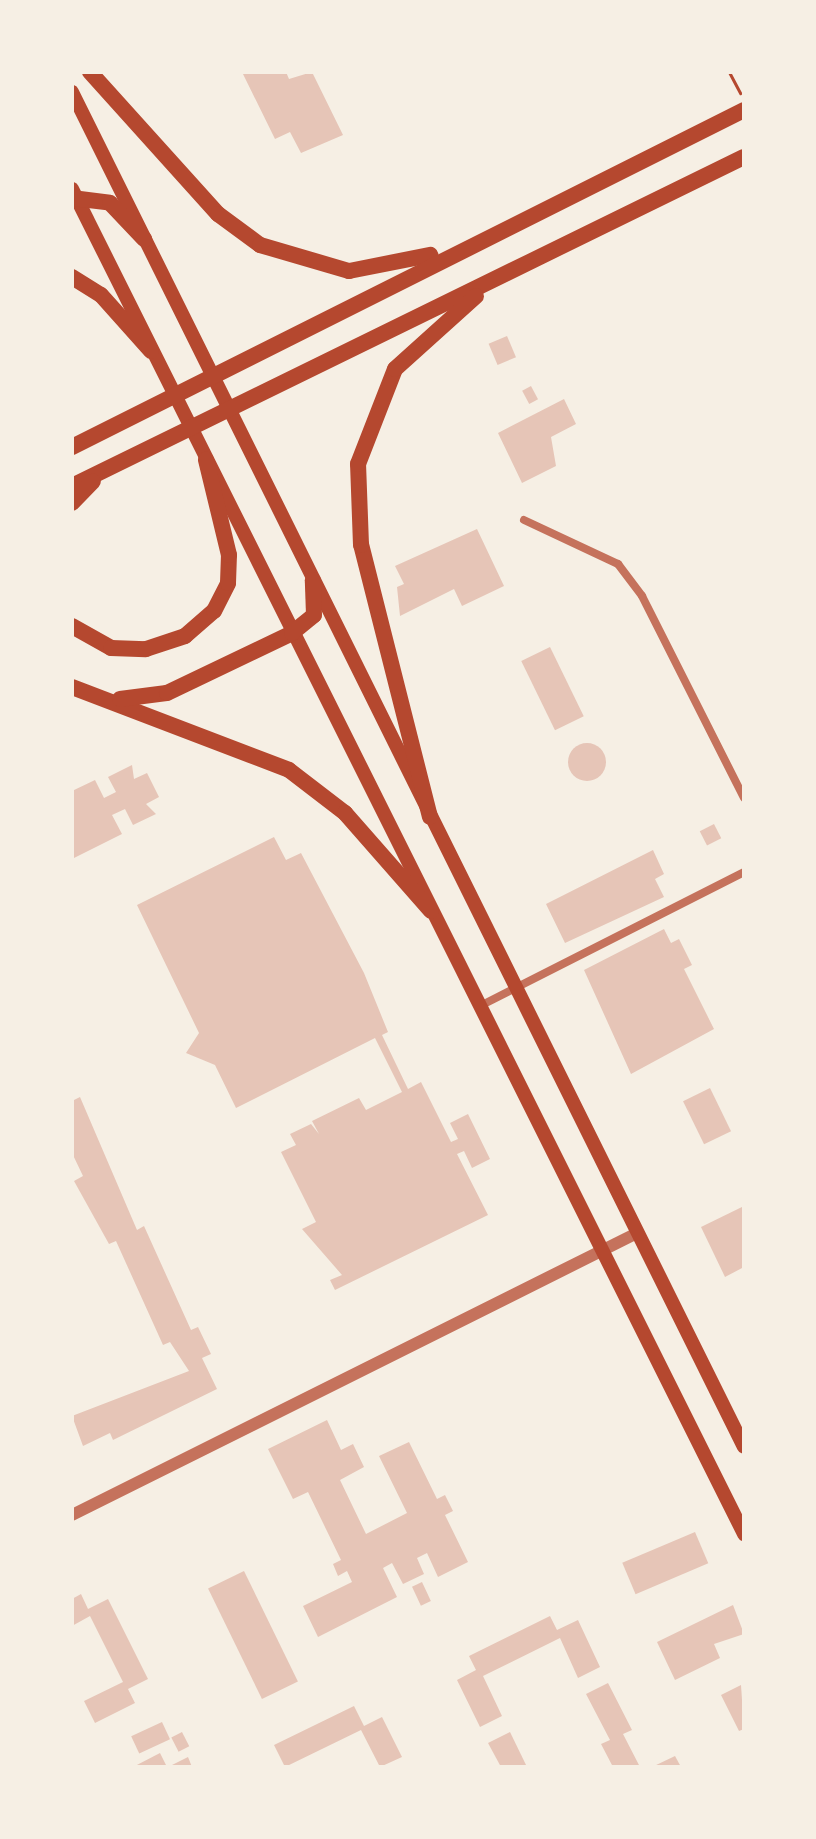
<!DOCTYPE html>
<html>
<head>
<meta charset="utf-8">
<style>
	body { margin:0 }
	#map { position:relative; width:816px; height:1839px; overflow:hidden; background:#f6efe4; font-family:Inter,sans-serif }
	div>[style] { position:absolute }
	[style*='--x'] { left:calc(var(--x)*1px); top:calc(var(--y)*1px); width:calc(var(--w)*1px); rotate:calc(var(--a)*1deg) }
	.building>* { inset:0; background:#e6c5b7; transform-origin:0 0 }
	.round { border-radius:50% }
	.path>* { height:3px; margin:-1.5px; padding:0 1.5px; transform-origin:1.5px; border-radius:1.5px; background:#b5482f }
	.minor>* { height:8px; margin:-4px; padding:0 4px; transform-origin:4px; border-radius:4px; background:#c5725c }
	.tertiary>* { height:12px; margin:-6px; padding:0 6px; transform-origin:6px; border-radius:6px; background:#c5725c }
	.primary>* { height:14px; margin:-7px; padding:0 7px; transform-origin:7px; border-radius:7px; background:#b5482f }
	.trunk>* { height:16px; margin:-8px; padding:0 8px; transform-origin:8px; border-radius:8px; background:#b5482f }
	span { translate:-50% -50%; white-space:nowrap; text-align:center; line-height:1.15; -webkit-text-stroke:7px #f6efe4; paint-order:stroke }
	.frame { position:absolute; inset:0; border:74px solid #f6efe4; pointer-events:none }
</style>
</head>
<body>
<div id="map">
	<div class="building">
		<i style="clip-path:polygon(242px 72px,286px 72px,289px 79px,312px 72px,343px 135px,301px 153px,290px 132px,275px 139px)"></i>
		<i style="left:507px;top:336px;width:23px;height:20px;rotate:67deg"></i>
		<i style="left:531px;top:386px;width:15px;height:10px;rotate:62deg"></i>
		<i style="clip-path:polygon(564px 399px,576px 424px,551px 437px,556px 466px,522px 483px,498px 433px)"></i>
		<i style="clip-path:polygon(477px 529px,504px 586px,462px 606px,454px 589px,400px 616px,397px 587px,404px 584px,395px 566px)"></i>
		<i style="left:550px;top:647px;width:77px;height:32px;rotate:64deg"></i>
		<i class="round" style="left:568px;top:743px;width:38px;height:38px"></i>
		<i style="clip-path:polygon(132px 765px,134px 779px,147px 773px,159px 797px,146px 804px,156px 814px,133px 825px,125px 809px,112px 815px,122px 834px,72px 859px,72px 791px,95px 780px,104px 798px,116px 792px,108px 777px)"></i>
		<i style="left:714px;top:824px;width:16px;height:16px;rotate:63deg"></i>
		<i style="clip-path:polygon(274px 837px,286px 860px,301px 853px,364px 973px,388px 1032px,382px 1035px,408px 1089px,421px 1082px,451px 1142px,458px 1139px,450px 1123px,468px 1114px,490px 1159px,472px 1168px,464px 1151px,457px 1154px,488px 1215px,335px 1290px,330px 1280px,342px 1275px,302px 1229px,316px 1222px,281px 1152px,296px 1145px,290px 1134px,311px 1124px,319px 1134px,312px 1121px,359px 1098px,366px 1110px,402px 1092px,375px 1038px,236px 1108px,215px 1065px,186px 1053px,199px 1033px,137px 905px)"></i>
		<i style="clip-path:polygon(653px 850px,664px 874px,655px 879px,664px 897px,565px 943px,546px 904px)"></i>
		<i style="clip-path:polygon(664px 929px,671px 943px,679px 939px,692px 965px,684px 969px,714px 1029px,631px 1074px,584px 970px)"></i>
		<i style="left:710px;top:1088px;width:48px;height:30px;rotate:64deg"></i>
		<i style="clip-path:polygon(80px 1097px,137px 1230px,144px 1226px,191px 1330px,198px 1327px,211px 1354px,202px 1358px,217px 1389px,113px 1440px,110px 1433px,83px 1446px,72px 1416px,189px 1371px,170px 1342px,163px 1345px,116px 1241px,109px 1244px,74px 1181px,83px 1176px,72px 1153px,72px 1101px)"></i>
		<i style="clip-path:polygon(744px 1206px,744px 1267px,725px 1277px,701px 1227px)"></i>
		<i style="clip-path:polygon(327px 1420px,341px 1450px,353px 1444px,364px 1467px,340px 1480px,366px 1534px,407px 1513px,379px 1456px,409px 1442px,437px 1499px,445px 1495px,453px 1511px,445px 1515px,468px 1562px,438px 1577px,427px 1553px,417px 1558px,424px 1574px,403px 1584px,392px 1563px,383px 1568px,397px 1597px,318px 1637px,303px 1606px,352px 1582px,347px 1571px,338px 1576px,333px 1564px,341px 1560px,308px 1492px,293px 1499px,268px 1449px)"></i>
		<i style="left:695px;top:1532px;width:34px;height:79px;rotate:67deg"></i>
		<i style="left:244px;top:1571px;width:123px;height:40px;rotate:64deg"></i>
		<i style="left:422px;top:1582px;width:21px;height:11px;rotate:65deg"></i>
		<i style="clip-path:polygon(81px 1594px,88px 1609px,108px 1599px,148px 1679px,128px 1689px,135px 1703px,95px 1723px,84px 1701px,123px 1682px,90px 1616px,72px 1626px,72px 1599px)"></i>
		<i style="clip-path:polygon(733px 1605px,744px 1634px,714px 1644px,720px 1658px,675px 1680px,657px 1642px)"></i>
		<i style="clip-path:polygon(550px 1616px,557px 1630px,578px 1620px,600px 1667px,578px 1678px,560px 1638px,483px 1676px,502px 1716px,480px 1727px,457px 1680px,476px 1670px,469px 1656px)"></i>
		<i style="clip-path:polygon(608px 1683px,632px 1730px,623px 1734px,640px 1767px,613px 1767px,601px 1744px,610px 1740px,586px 1694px)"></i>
		<i style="clip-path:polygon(741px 1685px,744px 1729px,739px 1731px,721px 1695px)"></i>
		<i style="clip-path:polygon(354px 1706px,364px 1726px,382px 1717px,402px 1757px,380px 1767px,361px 1730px,285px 1767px,274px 1745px)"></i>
		<i style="left:162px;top:1722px;width:19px;height:34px;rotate:65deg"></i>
		<i style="left:182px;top:1732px;width:16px;height:12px;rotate:63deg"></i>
		<i style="clip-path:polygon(510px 1732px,527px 1767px,501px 1767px,488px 1743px)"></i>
		<i style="clip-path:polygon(160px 1753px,167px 1767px,133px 1767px)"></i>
		<i style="clip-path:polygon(675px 1756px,681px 1767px,652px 1767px)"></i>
		<i style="clip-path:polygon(188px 1757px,192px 1767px,168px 1767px)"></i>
	</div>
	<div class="path">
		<i style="--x:729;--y:72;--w:24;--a:62"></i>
	</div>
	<div class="minor">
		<i style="--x:524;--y:520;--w:104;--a:25.1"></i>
		<i style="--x:618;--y:564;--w:40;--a:53"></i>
		<i style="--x:642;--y:596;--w:226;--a:63.2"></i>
		<i style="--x:480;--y:1006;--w:296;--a:-26.9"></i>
	</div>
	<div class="tertiary">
		<i style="--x:72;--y:1515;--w:631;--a:-26.52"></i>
	</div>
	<div class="primary">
		<i style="--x:72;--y:92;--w:1512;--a:63.62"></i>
		<i style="--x:72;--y:189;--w:1504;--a:63.45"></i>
	</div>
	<div class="trunk">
		<i style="--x:90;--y:72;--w:191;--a:48"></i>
		<i style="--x:218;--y:214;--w:52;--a:36.4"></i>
		<i style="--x:260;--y:245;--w:93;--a:16.3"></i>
		<i style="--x:349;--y:271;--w:83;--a:-11.2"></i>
		<i style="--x:72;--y:198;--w:38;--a:7"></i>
		<i style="--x:110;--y:203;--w:50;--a:46.6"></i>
		<i style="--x:72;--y:277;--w:34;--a:32"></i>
		<i style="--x:101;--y:295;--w:75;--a:48.2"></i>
		<i style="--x:72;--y:447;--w:752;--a:-26.63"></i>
		<i style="--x:72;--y:486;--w:748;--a:-26.09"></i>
		<i style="--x:72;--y:503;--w:30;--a:-46"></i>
		<i style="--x:72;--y:626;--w:45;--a:29.4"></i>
		<i style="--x:111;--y:648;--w:35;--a:2"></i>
		<i style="--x:146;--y:649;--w:41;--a:-18.4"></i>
		<i style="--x:185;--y:636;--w:38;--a:-41"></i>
		<i style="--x:214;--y:611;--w:31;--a:-63"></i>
		<i style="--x:228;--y:583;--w:28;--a:-88"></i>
		<i style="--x:229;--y:555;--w:98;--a:-103.6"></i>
		<i style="--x:72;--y:687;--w:232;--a:20.9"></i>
		<i style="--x:289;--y:770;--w:71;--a:37.5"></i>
		<i style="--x:345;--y:813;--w:130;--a:48.7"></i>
		<i style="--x:120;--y:699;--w:47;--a:-7.3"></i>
		<i style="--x:167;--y:693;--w:139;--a:-25.6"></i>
		<i style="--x:292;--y:633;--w:28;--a:-39"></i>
		<i style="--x:314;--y:615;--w:35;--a:-92"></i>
		<i style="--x:430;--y:817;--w:281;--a:-104.2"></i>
		<i style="--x:361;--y:545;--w:81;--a:-92.1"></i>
		<i style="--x:358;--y:464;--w:102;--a:-68.7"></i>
		<i style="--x:395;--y:369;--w:109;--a:-42"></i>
	</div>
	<div class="frame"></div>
</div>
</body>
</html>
